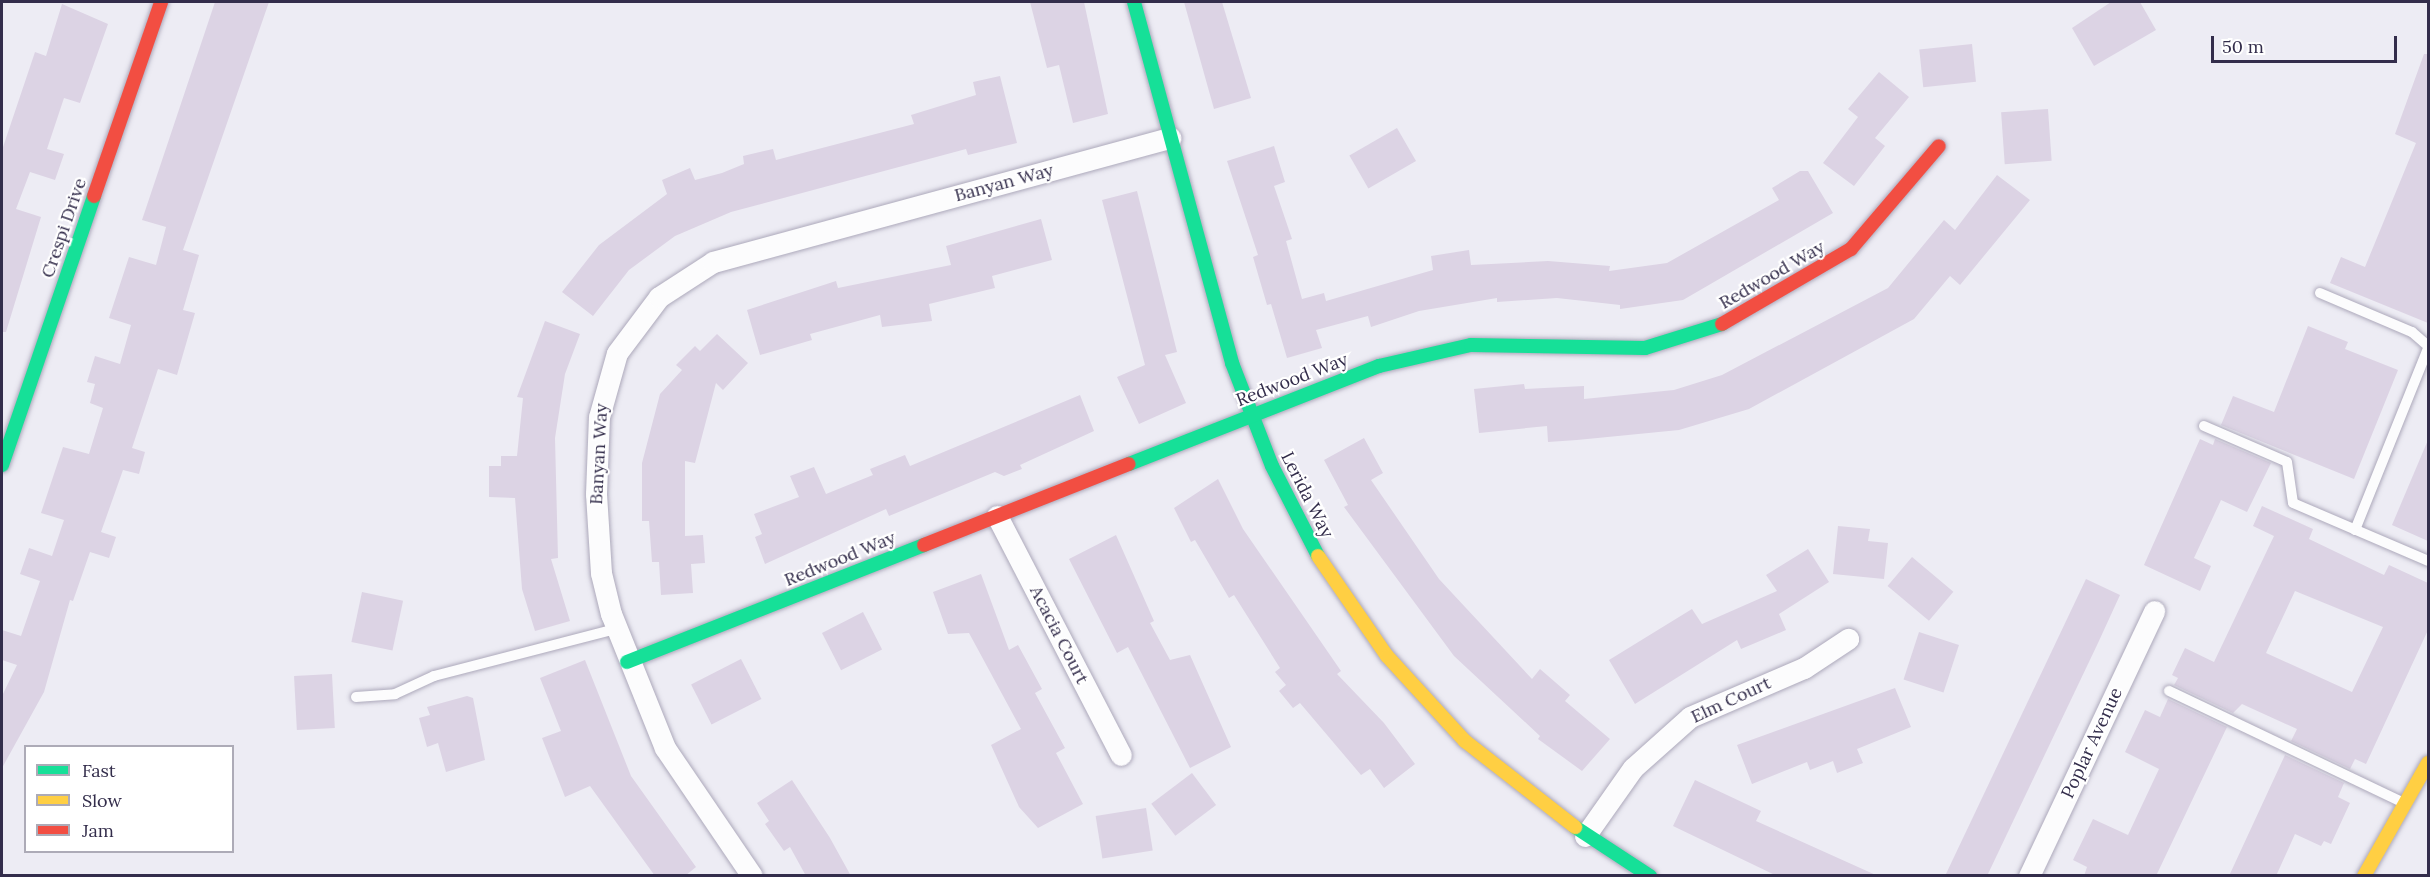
<!DOCTYPE html>
<html>
<head>
<meta charset="utf-8">
<style>
	body { margin:0 }
	#map { position:relative; width:2430px; height:877px; overflow:hidden; background:#edecf4; font-family:Lora,serif }
	div>[style] { position:absolute }
	[style*='--x'] { left:calc(var(--x)*1px); top:calc(var(--y)*1px); width:calc(var(--w)*1px); rotate:calc(var(--a)*1deg) }
	.building>* { inset:0; background:#dcd3e4; transform-origin:0 0 }
	.roads { filter:drop-shadow(0 0 2px #ada9bb) drop-shadow(0 0 2px #ada9bb) }
	.lane>* { height:10px; margin:-5px; padding:0 5px; transform-origin:5px; border-radius:5px; background:#fcfcfd }
	.street>* { height:21px; margin:-10.5px; padding:0 10.5px; transform-origin:10.5px; border-radius:10.5px; background:#fcfcfd }
	.fast>* { height:14px; margin:-7px; padding:0 7px; transform-origin:7px; border-radius:7px; background:#16e098 }
	.slow>* { height:14px; margin:-7px; padding:0 7px; transform-origin:7px; border-radius:7px; background:#ffcf43 }
	.jam>* { height:14px; margin:-7px; padding:0 7px; transform-origin:7px; border-radius:7px; background:#f24e42 }
	span { translate:-50% -50%; white-space:nowrap; text-align:center; line-height:1.15; -webkit-text-stroke:4.5px #fff; paint-order:stroke }
	.street-label { font-size:18px; color:#332d4b }
	.frame { position:absolute; inset:0; border:3px solid #332d4b; pointer-events:none }
	.legend { position:absolute; left:24px; top:745px; width:210px; height:108px; box-sizing:border-box; background:#fff; border:2px solid #adabb7; margin:0; padding:8px 10px; list-style:none; font-size:18px; color:#332d4b }
	.legend li { display:flex; align-items:center; gap:12px; height:30px }
	.legend b { width:30px; border:2px solid #adabb7 }
	.scale { position:absolute; left:2211px; top:36px; width:186px; height:27px; box-sizing:border-box; border:3px solid #332d4b; border-top:0; padding-left:8px; font-size:18px; line-height:21px; white-space:nowrap; color:#332d4b; -webkit-text-stroke:4px #fff; paint-order:stroke }
</style>
</head>
<body>
<div id="map">
	<div class="building">
		<i style="clip-path:polygon(215px 2px,269px 2px,183px 250px,199px 255px,183px 310px,195px 313px,177px 375px,158px 369px,132px 448px,145px 452px,139px 474px,123px 470px,101px 532px,116px 537px,109px 558px,90px 552px,73px 601px,70px 600px,44px 692px,2px 768px,2px 696px,17px 665px,2px 660px,2px 630px,21px 636px,40px 581px,20px 574px,29px 548px,52px 556px,64px 520px,41px 513px,63px 447px,89px 454px,103px 408px,90px 403px,95px 384px,87px 382px,95px 356px,120px 364px,131px 325px,109px 318px,129px 257px,156px 265px,166px 227px,142px 220px)"></i>
		<i style="clip-path:polygon(1030px 2px,1084px 2px,1108px 114px,1073px 123px,1059px 65px,1047px 68px)"></i>
		<i style="clip-path:polygon(1184px 2px,1222px 2px,1251px 98px,1214px 109px)"></i>
		<i style="clip-path:polygon(2111px 2px,2140px 2px,2156px 30px,2094px 66px,2072px 28px)"></i>
		<i style="clip-path:polygon(62px 4px,108px 24px,80px 103px,64px 98px,47px 149px,64px 154px,55px 180px,30px 172px,16px 209px,41px 217px,6px 332px,2px 332px,2px 150px,35px 52px,46px 56px)"></i>
		<i style="left:1972px;top:44px;width:38px;height:53px;rotate:84deg"></i>
		<i style="clip-path:polygon(2424px 54px,2428px 54px,2428px 323px,2330px 283px,2341px 257px,2365px 267px,2416px 143px,2395px 134px)"></i>
		<i style="clip-path:polygon(1879px 72px,1909px 97px,1875px 138px,1885px 146px,1854px 186px,1823px 163px,1858px 117px,1848px 109px)"></i>
		<i style="clip-path:polygon(1000px 76px,1017px 143px,968px 155px,966px 149px,731px 212px,675px 236px,629px 270px,593px 316px,562px 292px,599px 245px,667px 194px,662px 180px,690px 168px,695px 180px,722px 173px,744px 164px,743px 156px,773px 149px,776px 160px,914px 124px,911px 115px,976px 95px,973px 82px)"></i>
		<i style="left:2048px;top:109px;width:52px;height:47px;rotate:86deg"></i>
		<i style="left:1397px;top:128px;width:38px;height:55px;rotate:60deg"></i>
		<i style="clip-path:polygon(1274px 146px,1285px 182px,1274px 186px,1292px 239px,1286px 241px,1302px 299px,1324px 293px,1326px 301px,1433px 270px,1431px 256px,1469px 250px,1471px 265px,1548px 261px,1610px 266px,1609px 271px,1667px 263px,1779px 200px,1772px 188px,1800px 171px,1808px 171px,1833px 213px,1683px 300px,1620px 309px,1620px 305px,1557px 298px,1497px 302px,1497px 298px,1419px 311px,1371px 327px,1368px 316px,1316px 330px,1322px 348px,1287px 358px,1271px 304px,1267px 305px,1253px 257px,1258px 255px,1227px 161px)"></i>
		<i style="clip-path:polygon(1997px 175px,2030px 200px,1960px 285px,1950px 276px,1914px 319px,1749px 409px,1679px 430px,1577px 440px,1548px 442px,1547px 426px,1479px 433px,1474px 389px,1524px 384px,1525px 389px,1584px 386px,1584px 399px,1674px 390px,1722px 375px,1888px 288px,1944px 220px,1955px 230px)"></i>
		<i style="clip-path:polygon(1137px 191px,1177px 352px,1165px 355px,1186px 403px,1139px 424px,1117px 377px,1145px 365px,1102px 200px)"></i>
		<i style="clip-path:polygon(1041px 219px,1052px 260px,992px 276px,995px 288px,929px 304px,932px 321px,882px 327px,880px 315px,810px 334px,812px 340px,760px 355px,747px 310px,836px 281px,838px 288px,951px 265px,946px 246px)"></i>
		<i style="clip-path:polygon(545px 321px,580px 334px,565px 374px,555px 438px,558px 558px,551px 559px,570px 621px,535px 631px,522px 589px,515px 498px,489px 497px,489px 466px,501px 466px,501px 456px,517px 456px,523px 398px,517px 397px)"></i>
		<i style="clip-path:polygon(2308px 326px,2348px 342px,2345px 349px,2398px 370px,2354px 479px,2221px 425px,2233px 396px,2274px 412px)"></i>
		<i style="clip-path:polygon(717px 334px,748px 363px,723px 390px,716px 383px,695px 463px,685px 461px,685px 536px,703px 535px,705px 563px,691px 564px,693px 593px,661px 595px,659px 562px,652px 562px,649px 521px,642px 521px,642px 463px,660px 394px,682px 370px,676px 365px,695px 346px,700px 351px)"></i>
		<i style="clip-path:polygon(1080px 395px,1094px 431px,1020px 465px,1022px 469px,1004px 476px,995px 472px,889px 516px,886px 509px,765px 564px,755px 537px,762px 534px,754px 514px,799px 497px,790px 476px,814px 467px,826px 494px,873px 475px,870px 469px,905px 455px,910px 466px)"></i>
		<i style="clip-path:polygon(1364px 438px,1383px 473px,1371px 480px,1439px 579px,1532px 679px,1540px 669px,1570px 695px,1565px 701px,1610px 739px,1582px 771px,1538px 739px,1540px 736px,1454px 656px,1344px 507px,1348px 505px,1324px 460px)"></i>
		<i style="clip-path:polygon(2200px 439px,2213px 445px,2215px 439px,2271px 463px,2247px 512px,2221px 500px,2194px 558px,2211px 566px,2200px 591px,2144px 565px)"></i>
		<i style="clip-path:polygon(2428px 440px,2428px 541px,2392px 525px)"></i>
		<i style="clip-path:polygon(1218px 479px,1243px 529px,1341px 671px,1337px 674px,1384px 723px,1415px 764px,1384px 788px,1370px 769px,1361px 775px,1300px 703px,1293px 708px,1279px 691px,1286px 685px,1275px 672px,1280px 668px,1234px 595px,1229px 598px,1195px 540px,1191px 542px,1174px 508px)"></i>
		<i style="clip-path:polygon(evenodd,2262px 506px,2313px 529px,2309px 539px,2384px 575px,2389px 565px,2428px 583px,2428px 630px,2366px 764px,2355px 759px,2350px 769px,2291px 741px,2297px 729px,2242px 704px,2233px 713px,2174px 685px,2178px 678px,2172px 675px,2185px 648px,2214px 662px,2274px 536px,2253px 526px,2262px 506px,2295px 591px,2383px 627px,2352px 692px,2266px 653px,2295px 591px)"></i>
		<i style="clip-path:polygon(1838px 526px,1870px 529px,1868px 541px,1888px 543px,1884px 579px,1833px 574px)"></i>
		<i style="clip-path:polygon(1116px 535px,1154px 621px,1150px 623px,1170px 660px,1190px 655px,1231px 747px,1190px 768px,1128px 647px,1117px 653px,1069px 559px)"></i>
		<i style="clip-path:polygon(1808px 549px,1829px 582px,1779px 614px,1786px 630px,1741px 649px,1737px 640px,1635px 704px,1609px 660px,1692px 609px,1702px 624px,1777px 591px,1766px 575px)"></i>
		<i style="left:1912px;top:557px;width:54px;height:38px;rotate:40deg"></i>
		<i style="clip-path:polygon(981px 574px,1009px 650px,1018px 645px,1042px 689px,1035px 693px,1065px 748px,1056px 753px,1083px 804px,1038px 828px,1019px 807px,991px 745px,1021px 729px,969px 633px,948px 634px,933px 592px)"></i>
		<i style="clip-path:polygon(2086px 579px,2120px 595px,2098px 643px,1987px 876px,1945px 876px)"></i>
		<i style="left:362px;top:592px;width:42px;height:51px;rotate:12deg"></i>
		<i style="left:863px;top:612px;width:42px;height:46px;rotate:63deg"></i>
		<i style="left:1919px;top:632px;width:42px;height:50px;rotate:18deg"></i>
		<i style="left:741px;top:659px;width:45px;height:56px;rotate:63deg"></i>
		<i style="clip-path:polygon(585px 660px,631px 776px,696px 867px,685px 876px,655px 876px,590px 786px,565px 797px,542px 738px,561px 731px,540px 678px)"></i>
		<i style="left:332px;top:674px;width:54px;height:38px;rotate:87deg"></i>
		<i style="clip-path:polygon(1895px 688px,1911px 727px,1857px 749px,1863px 763px,1837px 773px,1833px 761px,1810px 770px,1807px 762px,1752px 784px,1737px 745px)"></i>
		<i style="clip-path:polygon(467px 696px,473px 698px,485px 760px,446px 772px,438px 743px,427px 747px,419px 718px,430px 715px,427px 707px)"></i>
		<i style="clip-path:polygon(2168px 699px,2227px 727px,2156px 876px,2084px 876px,2087px 867px,2073px 860px,2093px 819px,2128px 835px,2159px 769px,2125px 752px,2145px 710px,2160px 717px)"></i>
		<i style="clip-path:polygon(2285px 755px,2344px 783px,2338px 797px,2350px 803px,2331px 844px,2324px 841px,2321px 846px,2295px 834px,2276px 876px,2229px 876px)"></i>
		<i style="left:1192px;top:773px;width:40px;height:51px;rotate:53deg"></i>
		<i style="clip-path:polygon(792px 780px,830px 838px,851px 876px,806px 876px,790px 847px,784px 851px,765px 824px,769px 821px,757px 803px)"></i>
		<i style="clip-path:polygon(1695px 780px,1761px 811px,1756px 821px,1878px 876px,1777px 876px,1673px 826px)"></i>
		<i style="left:1146px;top:808px;width:43px;height:51px;rotate:81deg"></i>
	</div>
	<div class="roads">
		<div class="lane">
			<i style="--x:2320;--y:293;--w:100;--a:23"></i>
			<i style="--x:2412;--y:332;--w:21;--a:41"></i>
			<i style="--x:2204;--y:426;--w:90;--a:23.4"></i>
			<i style="--x:2287;--y:462;--w:41;--a:81.7"></i>
			<i style="--x:2293;--y:503;--w:147;--a:23.2"></i>
			<i style="--x:2355;--y:530;--w:196;--a:-68.1"></i>
			<i style="--x:2169;--y:691;--w:260;--a:25.5"></i>
			<i style="--x:356;--y:697;--w:39;--a:-4"></i>
			<i style="--x:395;--y:694;--w:43;--a:-24.8"></i>
			<i style="--x:434;--y:676;--w:188;--a:-14.5"></i>
		</div>
		<div class="street">
			<i style="--x:997;--y:516;--w:269;--a:62.6"></i>
			<i style="--x:1585;--y:836;--w:83;--a:-54.8"></i>
			<i style="--x:1633;--y:768;--w:76;--a:-41.8"></i>
			<i style="--x:1690;--y:717;--w:124;--a:-23.3"></i>
			<i style="--x:1804;--y:668;--w:53;--a:-33.4"></i>
			<i style="--x:752;--y:876;--w:155;--a:-124.2"></i>
			<i style="--x:665;--y:748;--w:144;--a:-111.9"></i>
			<i style="--x:611;--y:614;--w:42;--a:-103.7"></i>
			<i style="--x:601;--y:573;--w:79;--a:-93.6"></i>
			<i style="--x:596;--y:494;--w:77;--a:-87.8"></i>
			<i style="--x:599;--y:417;--w:66;--a:-74.3"></i>
			<i style="--x:617;--y:353;--w:70;--a:-53.1"></i>
			<i style="--x:659;--y:297;--w:64;--a:-32.9"></i>
			<i style="--x:713;--y:262;--w:474;--a:-15.2"></i>
			<i style="--x:2029;--y:876;--w:293;--a:-64.7"></i>
		</div>
		<div class="fast">
			<i style="--x:1134;--y:2;--w:374;--a:74.8"></i>
			<i style="--x:1232;--y:363;--w:110;--a:68.8"></i>
			<i style="--x:1272;--y:466;--w:101;--a:62.9"></i>
			<i style="--x:1129;--y:464;--w:269;--a:-21.4"></i>
			<i style="--x:1379;--y:366;--w:94;--a:-12.9"></i>
			<i style="--x:1471;--y:345;--w:174;--a:1"></i>
			<i style="--x:1645;--y:348;--w:81;--a:-17.3"></i>
			<i style="--x:2;--y:465;--w:284;--a:-71.1"></i>
			<i style="--x:627;--y:662;--w:319;--a:-21.5"></i>
			<i style="--x:1575;--y:827;--w:90;--a:33.2"></i>
		</div>
		<div class="slow">
			<i style="--x:1318;--y:556;--w:121;--a:55.4"></i>
			<i style="--x:1387;--y:656;--w:115;--a:47.5"></i>
			<i style="--x:1465;--y:741;--w:140;--a:38"></i>
			<i style="--x:2364;--y:876;--w:130;--a:-60.5"></i>
		</div>
		<div class="jam">
			<i style="--x:94;--y:196;--w:205;--a:-70.9"></i>
			<i style="--x:1722;--y:324;--w:149;--a:-30.2"></i>
			<i style="--x:1851;--y:249;--w:135;--a:-49.5"></i>
			<i style="--x:924;--y:545;--w:220;--a:-21.6"></i>
		</div>
	</div>
	<div class="street-label">
		<span style="left:1004px;top:183px;rotate:-15deg">Banyan Way</span>
		<span style="left:64px;top:228px;rotate:-71deg">Crespi Drive</span>
		<span style="left:1772px;top:275px;rotate:-30deg">Redwood Way</span>
		<span style="left:1292px;top:380px;rotate:-21deg">Redwood Way</span>
		<span style="left:599px;top:454px;rotate:-87deg">Banyan Way</span>
		<span style="left:1307px;top:495px;rotate:63deg">Lerida Way</span>
		<span style="left:840px;top:559px;rotate:-22deg">Redwood Way</span>
		<span style="left:1059px;top:635px;rotate:63deg">Acacia Court</span>
		<span style="left:1731px;top:700px;rotate:-25deg">Elm Court</span>
		<span style="left:2092px;top:743px;rotate:-65deg">Poplar Avenue</span>
	</div>
	<div class="frame"></div>
	<ul class="legend">
	<li><b style="height:8px;background:#16e098"></b>Fast</li>
	<li><b style="height:8px;background:#ffcf43"></b>Slow</li>
	<li><b style="height:8px;background:#f24e42"></b>Jam</li>
	</ul>
	<div class="scale">50 m</div>
</div>
</body>
</html>
